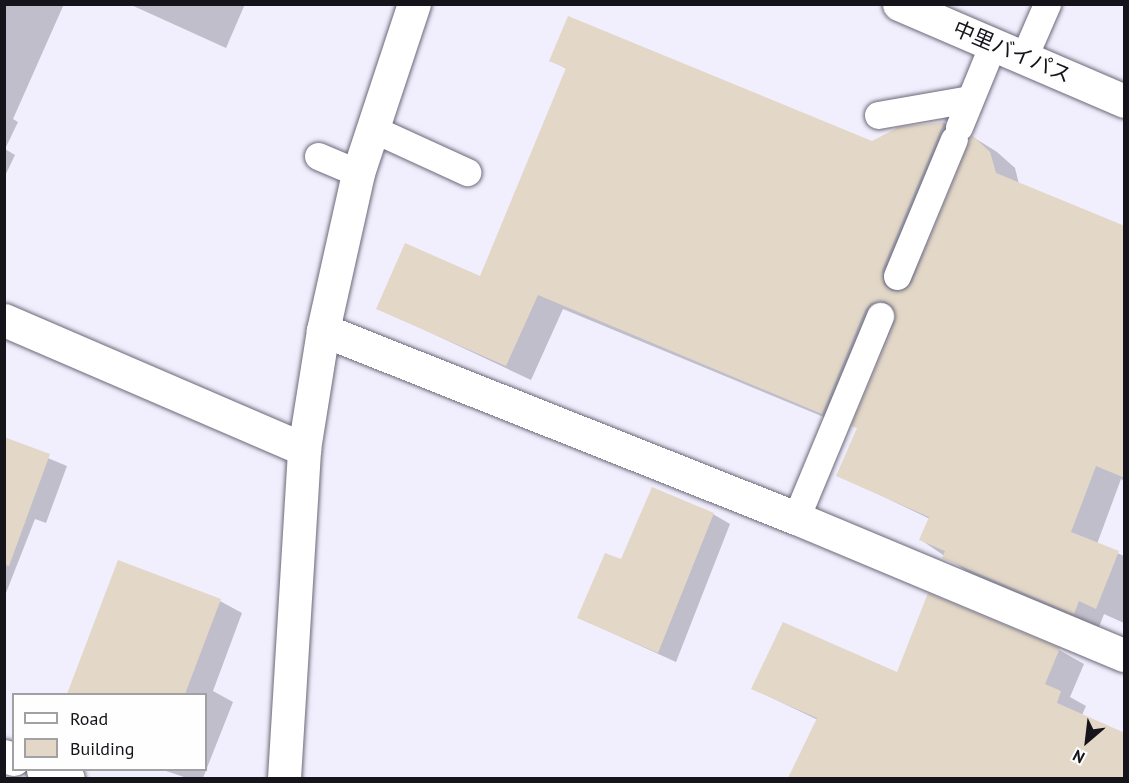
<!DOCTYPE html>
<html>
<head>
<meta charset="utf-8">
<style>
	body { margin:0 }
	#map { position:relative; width:1129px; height:783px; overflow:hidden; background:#f1eefd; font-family:"PT Sans","Noto Sans JP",sans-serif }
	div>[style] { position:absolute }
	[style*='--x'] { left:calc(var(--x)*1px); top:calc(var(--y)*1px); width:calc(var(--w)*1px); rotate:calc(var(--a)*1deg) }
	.shadow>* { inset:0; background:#0003 }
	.building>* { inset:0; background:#e3d8c7 }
	.roads { filter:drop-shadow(0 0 2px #6b6878) drop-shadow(0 0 2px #6b6878) }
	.lane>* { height:27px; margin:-13.5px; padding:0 13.5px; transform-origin:13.5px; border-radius:13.5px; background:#fff }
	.street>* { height:33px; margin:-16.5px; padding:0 16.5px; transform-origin:16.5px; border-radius:16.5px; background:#fff }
	.secondary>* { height:33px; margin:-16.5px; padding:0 16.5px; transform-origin:16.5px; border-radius:16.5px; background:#fff }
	span { translate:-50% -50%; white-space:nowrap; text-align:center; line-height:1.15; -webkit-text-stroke:6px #fefefe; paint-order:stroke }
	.street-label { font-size:21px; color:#16141b }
	.frame { position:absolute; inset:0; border:6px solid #16141b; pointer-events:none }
	.legend { position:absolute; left:12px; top:693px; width:195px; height:78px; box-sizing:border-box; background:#fefefe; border:2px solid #a1a0a3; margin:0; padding:8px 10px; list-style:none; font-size:18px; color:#16141b }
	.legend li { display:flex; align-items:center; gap:12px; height:30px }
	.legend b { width:30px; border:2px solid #a1a0a3 }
	.north { position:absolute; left:1057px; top:711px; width:60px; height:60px; -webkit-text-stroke:4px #fefefe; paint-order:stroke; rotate:208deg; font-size:16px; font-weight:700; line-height:24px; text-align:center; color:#16141b }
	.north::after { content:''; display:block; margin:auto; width:21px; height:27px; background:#16141b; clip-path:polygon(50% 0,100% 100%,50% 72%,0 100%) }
</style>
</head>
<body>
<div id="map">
	<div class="shadow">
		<i style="clip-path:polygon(4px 4px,64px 4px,13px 119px,18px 122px,5px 149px,15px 155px,4px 178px)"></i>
		<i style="clip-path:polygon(129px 4px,245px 4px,226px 48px)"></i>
		<i style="clip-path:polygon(551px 61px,872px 143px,899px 129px,944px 123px,969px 137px,908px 289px,973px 137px,997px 152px,1015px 168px,1019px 184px,1124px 228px,1124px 481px,1121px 479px,1097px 544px,1124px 556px,1124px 623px,1104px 614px,1099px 627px,968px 572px,921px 540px,930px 519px,838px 475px,859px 428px,896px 318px,848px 427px,563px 309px,531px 380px,378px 308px,480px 278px,567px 69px)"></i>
		<i style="clip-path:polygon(4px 440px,67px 466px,46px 523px,35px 519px,4px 598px)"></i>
		<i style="clip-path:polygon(713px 514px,730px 524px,676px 662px,579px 618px,621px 561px)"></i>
		<i style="clip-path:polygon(119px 562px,220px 601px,242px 613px,213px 691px,233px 702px,203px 778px,187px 778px,163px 770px,206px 770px,206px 694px,69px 694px)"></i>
		<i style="clip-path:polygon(1059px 650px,1084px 664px,1070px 697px,1086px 706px,1082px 715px,1124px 735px,1124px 778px,790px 778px,818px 720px,753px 689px,897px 674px)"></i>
	</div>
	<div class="building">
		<i style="clip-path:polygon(568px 16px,872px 141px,899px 127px,944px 122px,882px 270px,884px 285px,892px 291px,906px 289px,912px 282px,972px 135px,990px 152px,996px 173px,1125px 226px,1125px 478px,1096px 466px,1071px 532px,1119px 551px,1096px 609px,1079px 601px,1074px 614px,942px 558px,945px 551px,919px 540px,929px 517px,836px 476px,857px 428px,851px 426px,895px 322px,893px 307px,885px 301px,871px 303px,865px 310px,822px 414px,538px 295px,506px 366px,376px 309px,405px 243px,480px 276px,566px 68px,549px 61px)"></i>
		<i style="clip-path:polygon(4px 437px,50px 454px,9px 566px,4px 565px)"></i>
		<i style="clip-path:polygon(652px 487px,714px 513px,658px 653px,577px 618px,605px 553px,621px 559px)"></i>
		<i style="clip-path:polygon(118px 560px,221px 599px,185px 694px,67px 694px)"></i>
		<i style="clip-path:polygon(928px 593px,1060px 648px,1045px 684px,1061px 691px,1057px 703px,1125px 733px,1125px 778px,788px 778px,817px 718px,751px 689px,783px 622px,897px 672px)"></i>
	</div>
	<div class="roads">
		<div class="lane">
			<i style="--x:1024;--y:57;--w:58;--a:-66.5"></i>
			<i style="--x:878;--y:115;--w:93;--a:-9.9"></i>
			<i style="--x:959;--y:127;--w:90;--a:-67.7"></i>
			<i style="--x:371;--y:128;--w:106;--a:24.6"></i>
			<i style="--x:318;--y:156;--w:43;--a:23"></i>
			<i style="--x:897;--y:276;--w:148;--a:-67.4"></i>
			<i style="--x:796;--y:518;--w:219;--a:-67.4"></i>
		</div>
		<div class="street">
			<i style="--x:4;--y:320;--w:327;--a:23.3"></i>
			<i style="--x:323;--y:330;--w:509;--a:21.68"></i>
			<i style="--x:796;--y:518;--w:355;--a:22.7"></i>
			<i style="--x:4;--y:756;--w:10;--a:17"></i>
			<i style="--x:43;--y:770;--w:26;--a:18"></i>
		</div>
		<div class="secondary">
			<i style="--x:899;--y:4;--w:245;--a:23.3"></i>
			<i style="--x:284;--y:778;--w:330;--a:-86.5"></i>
			<i style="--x:304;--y:449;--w:121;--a:-80.9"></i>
			<i style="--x:323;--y:330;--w:161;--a:-77.4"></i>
			<i style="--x:358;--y:173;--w:178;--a:-71.7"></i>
		</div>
	</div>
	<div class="street-label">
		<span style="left:1012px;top:52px;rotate:23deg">中里バイパス</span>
	</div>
	<div class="frame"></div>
	<ul class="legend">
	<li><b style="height:8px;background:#fff"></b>Road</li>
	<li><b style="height:16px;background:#e3d8c7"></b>Building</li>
	</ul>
	<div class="north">N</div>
</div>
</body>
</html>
